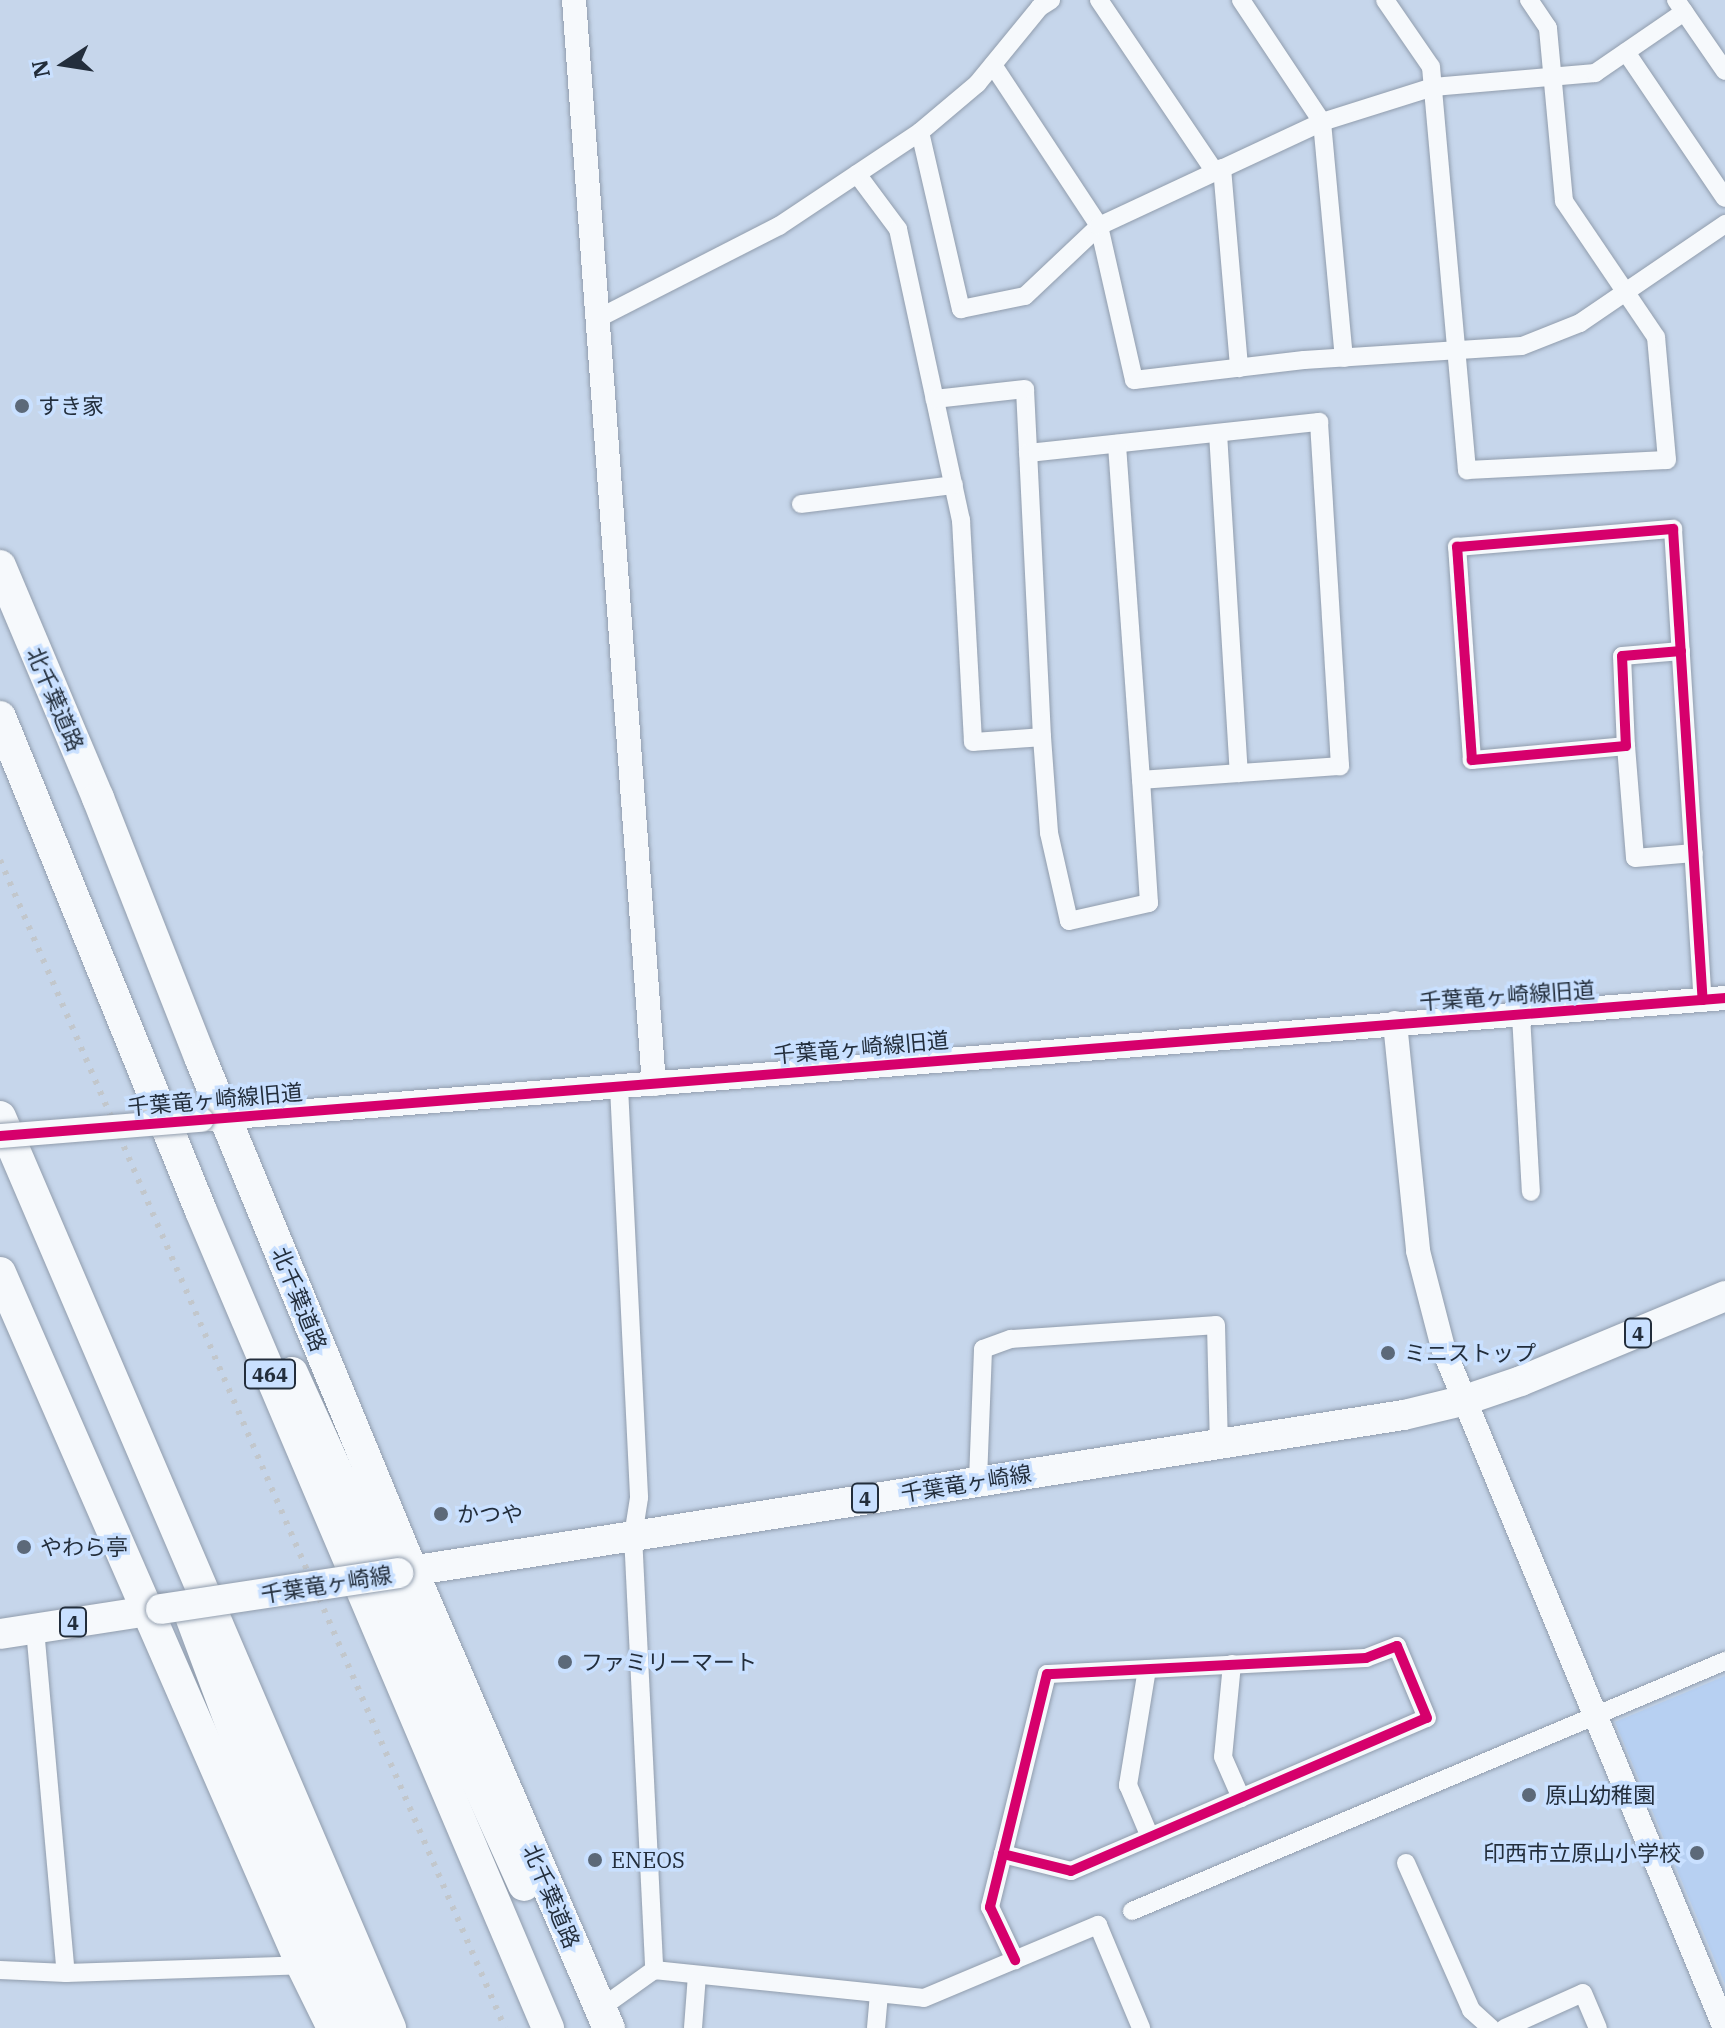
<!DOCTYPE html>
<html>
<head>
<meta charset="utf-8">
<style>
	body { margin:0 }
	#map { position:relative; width:1725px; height:2028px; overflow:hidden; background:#c6d6eb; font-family:"IBM Plex Serif","Noto Sans JP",serif }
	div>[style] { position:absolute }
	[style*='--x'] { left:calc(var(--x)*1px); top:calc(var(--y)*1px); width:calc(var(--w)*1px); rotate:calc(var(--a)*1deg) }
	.built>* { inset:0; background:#b7d0f2 }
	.roads { filter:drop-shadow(0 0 2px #919dad) drop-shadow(0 0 2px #919dad) }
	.minor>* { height:18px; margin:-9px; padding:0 9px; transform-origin:9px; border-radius:9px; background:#f6f9fc }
	.tertiary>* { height:24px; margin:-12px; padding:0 12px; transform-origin:12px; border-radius:12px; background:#f6f9fc }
	.primary>* { height:30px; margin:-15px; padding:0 15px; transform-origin:15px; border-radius:15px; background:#f6f9fc }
	.trunk>* { height:32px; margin:-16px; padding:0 16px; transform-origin:16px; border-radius:16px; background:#f6f9fc }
	.rail>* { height:6px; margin-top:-3px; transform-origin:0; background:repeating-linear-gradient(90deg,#c2c7cc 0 4px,transparent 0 12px) }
	.bridges { filter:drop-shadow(0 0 2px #919dad) drop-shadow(0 0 2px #919dad) }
	.tertiary-bridge>* { height:24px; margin:-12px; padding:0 12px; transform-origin:12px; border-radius:12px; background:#f6f9fc }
	.primary-bridge>* { height:30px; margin:-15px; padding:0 15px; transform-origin:15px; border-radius:15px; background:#f6f9fc }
	.cycleway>* { height:10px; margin:-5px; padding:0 5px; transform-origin:5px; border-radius:5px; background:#d6006c }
	.dots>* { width:22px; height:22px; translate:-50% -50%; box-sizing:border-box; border:4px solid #c9e0ff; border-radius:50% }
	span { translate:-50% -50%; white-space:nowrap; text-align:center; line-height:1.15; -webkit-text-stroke:7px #c9e0ff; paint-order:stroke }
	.shield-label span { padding:2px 6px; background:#c9e0ff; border:2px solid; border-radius:6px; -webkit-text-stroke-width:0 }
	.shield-label { font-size:20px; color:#232e3c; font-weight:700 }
	.poi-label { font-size:22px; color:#232e3c }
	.left { translate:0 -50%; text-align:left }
	.right { translate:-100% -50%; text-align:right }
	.street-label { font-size:22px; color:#232e3c }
	.north { position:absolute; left:24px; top:24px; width:80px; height:80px; -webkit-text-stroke:6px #c9e0ff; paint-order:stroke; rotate:258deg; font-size:22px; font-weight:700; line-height:32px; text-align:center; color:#232e3c }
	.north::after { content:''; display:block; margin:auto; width:28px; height:36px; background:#232e3c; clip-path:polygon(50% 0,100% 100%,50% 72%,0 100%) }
</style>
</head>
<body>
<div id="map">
	<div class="built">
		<i style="clip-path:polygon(1725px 1676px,1725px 1984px,1615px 1722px)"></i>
	</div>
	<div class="roads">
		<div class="minor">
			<i style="--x:1099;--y:0;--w:207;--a:56"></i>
			<i style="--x:1241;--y:0;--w:146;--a:56.4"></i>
			<i style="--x:1322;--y:122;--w:237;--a:84.7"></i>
			<i style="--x:1385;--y:0;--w:81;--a:55.5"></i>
			<i style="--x:1431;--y:67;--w:405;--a:84.9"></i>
			<i style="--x:1467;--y:470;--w:200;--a:-2.9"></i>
			<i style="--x:1667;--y:460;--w:123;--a:-95.1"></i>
			<i style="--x:1656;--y:337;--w:164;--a:-124.1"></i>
			<i style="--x:1564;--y:201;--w:174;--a:-95.3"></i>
			<i style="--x:1548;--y:28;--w:34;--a:-124"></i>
			<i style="--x:1676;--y:0;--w:86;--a:55.4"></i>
			<i style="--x:1626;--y:52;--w:176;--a:55.9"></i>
			<i style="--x:993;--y:65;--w:193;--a:56.6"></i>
			<i style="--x:1099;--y:226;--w:158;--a:77.2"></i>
			<i style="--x:1134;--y:380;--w:171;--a:-6.7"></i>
			<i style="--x:1304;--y:360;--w:218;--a:-3.7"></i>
			<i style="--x:1522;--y:346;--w:62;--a:-21.6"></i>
			<i style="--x:1580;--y:323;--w:176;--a:-34.3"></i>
			<i style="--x:920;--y:132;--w:182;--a:77"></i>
			<i style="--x:961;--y:309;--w:65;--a:-11.5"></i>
			<i style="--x:1025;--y:296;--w:102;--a:-43.4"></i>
			<i style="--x:1099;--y:226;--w:246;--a:-25"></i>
			<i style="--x:1322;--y:122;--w:116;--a:-17.5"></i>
			<i style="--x:1433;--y:87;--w:163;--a:-4.9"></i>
			<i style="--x:1595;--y:73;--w:108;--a:-34.4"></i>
			<i style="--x:1222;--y:168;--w:201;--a:85.1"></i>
			<i style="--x:857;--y:174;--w:69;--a:53.3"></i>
			<i style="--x:898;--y:229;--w:298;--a:77.8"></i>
			<i style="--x:961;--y:520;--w:222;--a:86.9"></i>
			<i style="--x:973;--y:742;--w:69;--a:-4.1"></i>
			<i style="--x:1042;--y:737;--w:348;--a:-92.8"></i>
			<i style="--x:1025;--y:389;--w:91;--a:173.7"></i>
			<i style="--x:599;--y:318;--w:202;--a:-27.1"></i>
			<i style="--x:779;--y:226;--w:169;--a:-33.7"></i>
			<i style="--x:920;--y:132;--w:75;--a:-40.1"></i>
			<i style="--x:977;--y:84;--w:99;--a:-50.7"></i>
			<i style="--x:1040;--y:7;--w:13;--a:-32"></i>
			<i style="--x:1218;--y:433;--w:341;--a:86.5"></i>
			<i style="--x:1028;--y:453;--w:293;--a:-6.1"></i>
			<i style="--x:1319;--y:422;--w:345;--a:86.5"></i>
			<i style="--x:1340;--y:766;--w:199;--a:176"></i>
			<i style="--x:1141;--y:780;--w:337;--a:-94.1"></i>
			<i style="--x:801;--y:504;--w:154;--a:-7.1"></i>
			<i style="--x:1681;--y:651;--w:59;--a:175.2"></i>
			<i style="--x:1622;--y:656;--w:90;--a:87.5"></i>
			<i style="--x:1626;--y:746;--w:155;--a:174.8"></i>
			<i style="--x:1472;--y:760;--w:214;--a:-94"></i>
			<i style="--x:1457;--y:547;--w:217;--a:-4.8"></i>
			<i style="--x:1673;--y:529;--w:472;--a:86.4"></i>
			<i style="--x:1042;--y:737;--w:96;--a:85.8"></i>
			<i style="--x:1049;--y:833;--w:90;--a:77.2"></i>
			<i style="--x:1069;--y:921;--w:82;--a:-12.7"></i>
			<i style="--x:1149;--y:903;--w:123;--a:-93.7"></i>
			<i style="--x:1626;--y:746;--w:112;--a:85.4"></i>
			<i style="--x:1635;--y:858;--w:59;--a:-4.8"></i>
			<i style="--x:1521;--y:1015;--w:177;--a:86.8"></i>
			<i style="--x:619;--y:1087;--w:411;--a:87.2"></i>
			<i style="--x:639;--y:1498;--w:37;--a:99"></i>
			<i style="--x:633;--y:1535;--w:436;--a:87.2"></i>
			<i style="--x:978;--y:1480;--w:131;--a:-87.8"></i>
			<i style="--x:983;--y:1349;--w:30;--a:-20"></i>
			<i style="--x:1011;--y:1339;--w:205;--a:-3.9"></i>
			<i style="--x:1216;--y:1325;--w:120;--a:88.6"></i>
			<i style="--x:35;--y:1629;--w:345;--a:84.9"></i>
			<i style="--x:1232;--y:1664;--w:93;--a:95.5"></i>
			<i style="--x:1223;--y:1757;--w:45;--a:66.3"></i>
			<i style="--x:1147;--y:1669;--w:118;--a:99.3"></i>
			<i style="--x:1128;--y:1785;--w:56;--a:67.1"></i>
			<i style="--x:1003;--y:1854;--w:70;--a:14"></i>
			<i style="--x:1071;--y:1871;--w:387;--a:-23.3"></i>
			<i style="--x:1427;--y:1718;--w:78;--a:-112.6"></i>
			<i style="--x:1397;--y:1646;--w:33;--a:159"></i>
			<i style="--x:1366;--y:1658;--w:319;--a:177.1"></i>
			<i style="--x:1047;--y:1674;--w:185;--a:103.7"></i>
			<i style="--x:1003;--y:1854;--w:55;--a:103.8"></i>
			<i style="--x:990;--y:1907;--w:59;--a:64.7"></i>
			<i style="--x:1406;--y:1863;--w:161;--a:66.1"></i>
			<i style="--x:1471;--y:2010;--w:27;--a:42"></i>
			<i style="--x:1132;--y:1911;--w:644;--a:-22.86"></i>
			<i style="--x:0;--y:1970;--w:66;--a:2.6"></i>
			<i style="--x:66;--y:1973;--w:236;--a:-1.9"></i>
			<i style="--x:601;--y:2008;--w:65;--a:-35.6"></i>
			<i style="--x:654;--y:1970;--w:271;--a:5.9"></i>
			<i style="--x:924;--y:1998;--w:189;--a:-22.8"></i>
			<i style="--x:1098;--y:1925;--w:112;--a:67.3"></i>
			<i style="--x:693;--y:2028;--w:53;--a:-85.7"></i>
			<i style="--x:876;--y:2028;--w:33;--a:-85"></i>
			<i style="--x:1505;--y:2028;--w:85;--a:-24.2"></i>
			<i style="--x:1583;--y:1993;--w:38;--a:67"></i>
		</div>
		<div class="tertiary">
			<i style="--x:574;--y:0;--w:1087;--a:85.78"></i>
			<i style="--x:1395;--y:1023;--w:229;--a:84.2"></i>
			<i style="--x:1418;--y:1251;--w:100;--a:75.5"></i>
			<i style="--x:1443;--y:1348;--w:736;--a:67.48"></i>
			<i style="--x:208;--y:1119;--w:1522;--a:-4.56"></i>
		</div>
		<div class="primary">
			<i style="--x:398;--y:1573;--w:1018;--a:-8.93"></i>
			<i style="--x:1404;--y:1415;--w:60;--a:-13.6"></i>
			<i style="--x:1462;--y:1401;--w:62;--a:-18.7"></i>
			<i style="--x:1521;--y:1381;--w:221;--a:-22.6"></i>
			<i style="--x:0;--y:1634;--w:163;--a:-8.8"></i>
		</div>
		<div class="trunk">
			<i style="--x:0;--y:566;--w:252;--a:67.1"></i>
			<i style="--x:98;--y:798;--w:278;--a:68.5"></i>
			<i style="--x:200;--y:1057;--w:556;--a:67.59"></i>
			<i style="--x:412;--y:1571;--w:498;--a:66.7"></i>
			<i style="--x:0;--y:717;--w:533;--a:67.86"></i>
			<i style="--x:201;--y:1211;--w:888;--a:66.99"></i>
			<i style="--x:0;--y:1117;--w:991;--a:66.82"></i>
			<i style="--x:0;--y:1273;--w:755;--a:66.42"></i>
			<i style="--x:302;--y:1965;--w:70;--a:63.8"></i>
			<i style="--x:292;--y:1373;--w:562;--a:65.62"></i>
			<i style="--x:192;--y:1619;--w:183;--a:69.5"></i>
			<i style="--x:256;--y:1790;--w:262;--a:65.4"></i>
		</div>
	</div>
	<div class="rail">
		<i style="--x:0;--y:860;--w:1272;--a:66.62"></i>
	</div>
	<div class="bridges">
		<div class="tertiary-bridge">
			<i style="--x:0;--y:1136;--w:202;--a:-4.6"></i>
		</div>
		<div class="primary-bridge">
			<i style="--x:161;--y:1609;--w:240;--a:-8.6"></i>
		</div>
	</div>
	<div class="cycleway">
		<i style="--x:1681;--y:651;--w:59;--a:175.2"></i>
		<i style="--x:1622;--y:656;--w:90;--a:87.5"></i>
		<i style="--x:1626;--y:746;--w:155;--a:174.8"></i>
		<i style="--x:1472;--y:760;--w:214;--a:-94"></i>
		<i style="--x:1457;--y:547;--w:217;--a:-4.8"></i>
		<i style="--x:1673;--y:529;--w:472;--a:86.4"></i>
		<i style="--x:0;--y:1136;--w:1731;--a:-4.57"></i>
		<i style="--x:1003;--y:1854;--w:70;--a:14"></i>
		<i style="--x:1071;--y:1871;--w:387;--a:-23.3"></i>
		<i style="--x:1427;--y:1718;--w:78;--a:-112.6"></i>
		<i style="--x:1397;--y:1646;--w:33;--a:159"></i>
		<i style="--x:1366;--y:1658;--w:319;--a:177.1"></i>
		<i style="--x:1047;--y:1674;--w:185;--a:103.7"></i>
		<i style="--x:1003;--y:1854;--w:55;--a:103.8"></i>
		<i style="--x:990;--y:1907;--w:59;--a:64.7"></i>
	</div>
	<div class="dots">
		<i style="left:22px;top:406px;background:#5c6979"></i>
		<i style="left:1388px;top:1353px;background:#5c6979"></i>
		<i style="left:441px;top:1514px;background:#5c6979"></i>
		<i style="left:24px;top:1547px;background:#5c6979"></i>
		<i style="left:565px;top:1662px;background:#5c6979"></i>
		<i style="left:1529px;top:1795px;background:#5c6979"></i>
		<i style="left:1697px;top:1853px;background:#5c6979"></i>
		<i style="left:595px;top:1860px;background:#5c6979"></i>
	</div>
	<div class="shield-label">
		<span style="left:1638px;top:1333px">4</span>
		<span style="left:270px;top:1374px">464</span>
		<span style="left:865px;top:1498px">4</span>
		<span style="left:73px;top:1622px">4</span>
	</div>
	<div class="poi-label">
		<span class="left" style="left:38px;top:406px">すき家</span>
		<span class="left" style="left:1404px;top:1353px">ミニストップ</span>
		<span class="left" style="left:457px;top:1514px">かつや</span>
		<span class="left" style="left:40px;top:1547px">やわら亭</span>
		<span class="left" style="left:581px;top:1662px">ファミリーマート</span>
		<span class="left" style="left:1545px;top:1795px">原山幼稚園</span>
		<span class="right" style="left:1681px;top:1853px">印西市立原山小学校</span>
		<span class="left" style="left:611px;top:1860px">ENEOS</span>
	</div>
	<div class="street-label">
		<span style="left:56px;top:699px;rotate:67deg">北千葉道路</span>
		<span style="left:1507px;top:995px;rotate:-4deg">千葉竜ヶ崎線旧道</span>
		<span style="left:861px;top:1047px;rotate:-5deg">千葉竜ヶ崎線旧道</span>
		<span style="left:215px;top:1099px;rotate:-5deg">千葉竜ヶ崎線旧道</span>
		<span style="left:300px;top:1299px;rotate:68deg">北千葉道路</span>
		<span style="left:966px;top:1483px;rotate:-9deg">千葉竜ヶ崎線</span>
		<span style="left:326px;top:1584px;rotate:-9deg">千葉竜ヶ崎線</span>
		<span style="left:552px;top:1896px;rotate:67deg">北千葉道路</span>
	</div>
	<div class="north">N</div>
</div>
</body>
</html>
